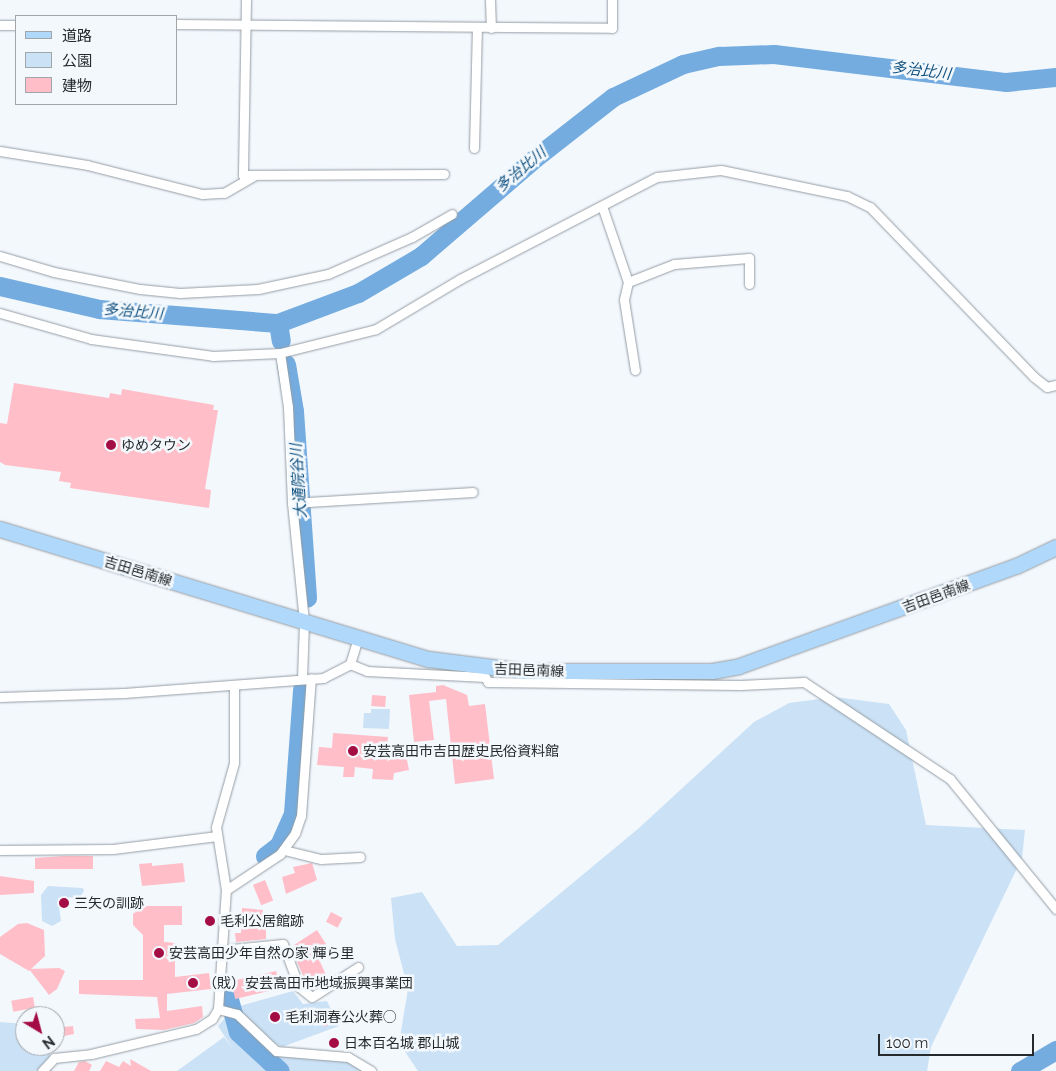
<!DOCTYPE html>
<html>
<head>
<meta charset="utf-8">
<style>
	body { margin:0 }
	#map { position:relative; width:1056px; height:1071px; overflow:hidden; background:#f3f8fd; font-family:Raleway,"Noto Sans JP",sans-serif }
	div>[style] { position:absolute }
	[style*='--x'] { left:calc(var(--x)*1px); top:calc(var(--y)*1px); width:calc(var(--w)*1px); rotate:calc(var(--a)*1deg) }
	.green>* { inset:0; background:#cbe1f5 }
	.river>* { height:19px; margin:-9.5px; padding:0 9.5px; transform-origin:9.5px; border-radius:9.5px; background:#74acdf }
	.building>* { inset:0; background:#ffbec8; transform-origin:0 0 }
	.roads { filter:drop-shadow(0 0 1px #949da4) drop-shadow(0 0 1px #949da4) }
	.minor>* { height:9px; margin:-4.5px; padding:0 4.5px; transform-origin:4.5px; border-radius:4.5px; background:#fff }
	.primary>* { height:15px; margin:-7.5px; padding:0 7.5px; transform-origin:7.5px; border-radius:7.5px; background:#b0d8fb }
	.dots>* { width:14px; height:14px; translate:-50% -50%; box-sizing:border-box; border:2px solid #f3f8fd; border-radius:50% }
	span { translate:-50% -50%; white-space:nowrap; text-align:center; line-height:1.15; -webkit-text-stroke:5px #f3f8fd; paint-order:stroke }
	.poi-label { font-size:14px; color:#262a2d }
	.left { translate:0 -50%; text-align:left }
	.street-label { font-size:14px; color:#262a2d }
	.water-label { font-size:15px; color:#10507f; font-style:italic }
	.legend { position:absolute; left:15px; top:15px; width:162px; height:90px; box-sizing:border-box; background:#f3f8fd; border:1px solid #a1a6aa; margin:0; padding:6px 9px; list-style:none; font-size:15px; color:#262a2d }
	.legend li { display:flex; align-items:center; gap:10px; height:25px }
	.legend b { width:25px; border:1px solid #a1a6aa }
	.north { position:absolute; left:15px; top:1006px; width:50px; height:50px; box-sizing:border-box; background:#f3f8fd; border:1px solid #a1a6aa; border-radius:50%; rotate:143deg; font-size:14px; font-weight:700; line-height:20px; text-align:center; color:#262a2d }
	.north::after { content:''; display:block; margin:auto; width:18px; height:22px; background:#a40c44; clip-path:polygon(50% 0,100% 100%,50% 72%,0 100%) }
	.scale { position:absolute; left:878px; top:1034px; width:156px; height:22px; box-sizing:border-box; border:2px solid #262a2d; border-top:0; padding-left:6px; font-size:15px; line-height:18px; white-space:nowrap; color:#262a2d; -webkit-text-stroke:4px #f3f8fd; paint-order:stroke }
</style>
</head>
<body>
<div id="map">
	<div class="green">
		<i style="clip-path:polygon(835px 697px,889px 704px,906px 730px,926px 825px,1025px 830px,1022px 858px,931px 1047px,927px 1071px,418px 1071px,399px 1043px,408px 989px,395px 939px,391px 898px,422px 892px,457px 946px,498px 945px,639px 828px,754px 722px,789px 703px)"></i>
		<i style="clip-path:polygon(371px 709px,390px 709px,389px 729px,363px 728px,364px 713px,371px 713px)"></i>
		<i style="clip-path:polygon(48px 886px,83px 888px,84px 891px,80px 897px,58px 898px,61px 921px,52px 926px,42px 921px,41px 895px)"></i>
		<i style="clip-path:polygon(293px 991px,303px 1004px,327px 1001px,339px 1026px,282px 1047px,267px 1039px,236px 1007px)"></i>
		<i style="clip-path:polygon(225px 1018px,239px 1022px,270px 1052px,349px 1061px,366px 1071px,177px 1071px,224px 1037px,234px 1051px,218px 1026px)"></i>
		<i style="clip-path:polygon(0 1022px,25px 1024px,25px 1046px,49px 1046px,52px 1071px,0 1071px)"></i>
	</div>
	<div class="river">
		<i style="--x:0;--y:286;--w:102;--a:13.1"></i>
		<i style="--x:99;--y:309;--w:180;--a:4.5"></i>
		<i style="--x:278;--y:323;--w:85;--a:-20.6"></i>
		<i style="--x:358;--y:293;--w:73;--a:-30.4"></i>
		<i style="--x:421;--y:256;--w:150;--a:-40.7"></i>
		<i style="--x:535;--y:158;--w:99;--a:-38"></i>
		<i style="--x:613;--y:97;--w:77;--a:-25.2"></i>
		<i style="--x:683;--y:64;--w:37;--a:-13"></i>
		<i style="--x:719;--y:56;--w:55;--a:-2.1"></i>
		<i style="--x:774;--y:54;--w:234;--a:6.9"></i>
		<i style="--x:1006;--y:82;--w:50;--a:-5.7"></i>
		<i style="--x:278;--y:323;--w:18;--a:81"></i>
		<i style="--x:286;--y:364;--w:48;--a:80.3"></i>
		<i style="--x:294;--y:411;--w:187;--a:86"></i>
		<i style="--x:265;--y:856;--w:18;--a:-38"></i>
		<i style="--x:279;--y:845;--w:35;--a:-66"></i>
		<i style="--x:293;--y:813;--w:124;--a:-85.8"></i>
		<i style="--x:229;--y:999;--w:34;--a:75"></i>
		<i style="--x:238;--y:1032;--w:57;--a:42.9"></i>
		<i style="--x:1020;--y:1071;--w:42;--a:-30.3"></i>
	</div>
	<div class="building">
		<i style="clip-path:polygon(14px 383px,109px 398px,110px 393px,121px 395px,122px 389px,214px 405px,213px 410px,218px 410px,205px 489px,211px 490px,209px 508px,70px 488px,71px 483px,59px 481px,61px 472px,5px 465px,0 462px,0 423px,7px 424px)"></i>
		<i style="clip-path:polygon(443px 685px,467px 695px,469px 706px,485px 704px,494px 779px,455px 784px,446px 699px,429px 701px,434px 740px,414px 742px,409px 695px,436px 692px,436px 686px)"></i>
		<i style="left:372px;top:695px;width:14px;height:11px;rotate:4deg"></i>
		<i style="clip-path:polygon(333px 733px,388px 737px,386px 759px,406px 755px,409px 770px,394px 773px,393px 780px,372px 779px,373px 769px,355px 767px,354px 777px,343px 777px,344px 767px,317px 765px,319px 747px,332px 748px)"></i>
		<i style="clip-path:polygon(63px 856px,93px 856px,93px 869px,35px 869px,35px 858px)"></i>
		<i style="clip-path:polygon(152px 863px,152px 866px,183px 863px,185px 882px,142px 886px,139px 864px)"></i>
		<i style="clip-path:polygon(312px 863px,317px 880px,286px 894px,282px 877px,295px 873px,293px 867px)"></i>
		<i style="clip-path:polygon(0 876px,34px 881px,34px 893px,0 895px)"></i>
		<i style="left:265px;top:880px;width:22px;height:13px;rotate:68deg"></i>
		<i style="clip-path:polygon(143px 906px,182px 906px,182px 925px,164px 925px,164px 942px,175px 943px,175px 977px,209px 973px,211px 989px,167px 994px,167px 1011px,202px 1006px,203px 1017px,194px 1023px,164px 1030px,136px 1029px,135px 1019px,160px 1018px,157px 997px,79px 994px,79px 980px,143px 980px,143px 935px,133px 925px,133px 914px)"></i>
		<i style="clip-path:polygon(242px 908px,263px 910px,262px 928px,266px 928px,266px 939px,236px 942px,235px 933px,241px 933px)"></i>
		<i style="left:331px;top:912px;width:13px;height:11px;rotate:27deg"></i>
		<i style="clip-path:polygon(27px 923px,44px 930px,45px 956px,29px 971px,0 954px,0 937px,18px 924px)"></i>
		<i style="clip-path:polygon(317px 930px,326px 944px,315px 951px,327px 977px,308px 986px,293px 953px,297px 950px,294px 945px)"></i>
		<i style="clip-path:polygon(59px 968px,65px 971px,57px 989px,49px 995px,29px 969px)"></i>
		<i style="left:276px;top:971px;width:18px;height:46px;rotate:77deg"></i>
		<i style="left:33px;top:997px;width:11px;height:22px;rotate:80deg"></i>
		<i style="clip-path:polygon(330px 1012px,334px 1022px,324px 1027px,320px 1017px)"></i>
		<i style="clip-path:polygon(73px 1026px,74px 1034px,55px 1038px,55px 1028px)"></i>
		<i style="clip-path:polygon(130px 1059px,151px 1071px,100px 1071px,106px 1061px,119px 1067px,123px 1061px,131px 1066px)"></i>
		<i style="clip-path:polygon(85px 1061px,92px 1065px,89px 1071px,74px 1071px,79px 1062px)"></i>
	</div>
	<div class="roads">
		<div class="minor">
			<i style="--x:246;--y:0;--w:175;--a:91"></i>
			<i style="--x:243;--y:175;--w:201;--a:-0.3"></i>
			<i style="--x:490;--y:0;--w:28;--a:88"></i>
			<i style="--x:176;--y:24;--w:436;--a:0.5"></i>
			<i style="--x:612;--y:28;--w:28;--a:-90"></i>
			<i style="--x:0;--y:25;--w:16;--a:0"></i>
			<i style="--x:474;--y:148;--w:120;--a:-88.6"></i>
			<i style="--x:0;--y:151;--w:88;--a:9.1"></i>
			<i style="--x:87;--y:165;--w:119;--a:14.2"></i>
			<i style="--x:202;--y:194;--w:22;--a:-3"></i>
			<i style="--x:224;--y:193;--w:34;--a:-30"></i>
			<i style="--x:602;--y:206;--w:80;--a:71.1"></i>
			<i style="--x:628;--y:282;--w:18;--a:103"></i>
			<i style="--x:624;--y:300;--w:71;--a:81.1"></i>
			<i style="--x:0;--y:256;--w:56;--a:16.5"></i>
			<i style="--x:54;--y:272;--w:88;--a:11.2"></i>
			<i style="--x:140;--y:289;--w:40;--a:5.7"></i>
			<i style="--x:180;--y:293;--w:78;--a:-2.9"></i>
			<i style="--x:258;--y:289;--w:72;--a:-12.1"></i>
			<i style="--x:328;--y:274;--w:92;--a:-23.8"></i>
			<i style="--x:412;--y:237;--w:46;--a:-29.9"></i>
			<i style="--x:628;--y:282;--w:49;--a:-21.4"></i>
			<i style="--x:674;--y:264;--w:75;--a:-4.6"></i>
			<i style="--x:749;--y:258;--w:26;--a:90"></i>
			<i style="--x:0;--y:313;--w:95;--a:15.9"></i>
			<i style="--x:91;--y:339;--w:123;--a:7.9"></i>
			<i style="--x:213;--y:356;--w:67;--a:-2.6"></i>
			<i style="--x:280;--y:353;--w:99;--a:-14"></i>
			<i style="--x:376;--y:329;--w:98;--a:-30.8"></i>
			<i style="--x:460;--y:279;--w:222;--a:-27.4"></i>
			<i style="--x:657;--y:177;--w:64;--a:-6.2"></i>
			<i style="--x:721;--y:170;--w:129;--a:11.7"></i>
			<i style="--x:847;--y:196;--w:25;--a:26"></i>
			<i style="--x:870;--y:207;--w:236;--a:46"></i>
			<i style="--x:1034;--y:377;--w:16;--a:38"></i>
			<i style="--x:1047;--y:387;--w:9;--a:-13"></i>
			<i style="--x:280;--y:353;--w:55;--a:81.6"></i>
			<i style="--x:288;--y:407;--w:96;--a:87.6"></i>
			<i style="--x:350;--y:664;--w:18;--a:22"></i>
			<i style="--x:367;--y:671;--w:118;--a:2.9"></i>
			<i style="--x:485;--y:677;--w:6;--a:59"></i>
			<i style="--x:488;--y:682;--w:252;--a:0.7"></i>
			<i style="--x:740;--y:685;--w:64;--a:-2.7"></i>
			<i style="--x:804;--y:682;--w:175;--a:33.6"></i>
			<i style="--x:950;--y:779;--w:168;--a:50.8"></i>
			<i style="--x:302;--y:679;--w:58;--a:-88"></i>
			<i style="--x:304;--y:621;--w:119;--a:-95.8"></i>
			<i style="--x:292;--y:503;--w:181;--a:-3.5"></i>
			<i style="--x:0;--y:697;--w:124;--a:-1.8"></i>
			<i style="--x:124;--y:693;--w:200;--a:-4.3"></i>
			<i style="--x:323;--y:678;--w:30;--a:-27"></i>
			<i style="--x:350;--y:664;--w:28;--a:-73"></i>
			<i style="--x:0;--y:850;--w:113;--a:-0.5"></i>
			<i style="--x:113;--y:849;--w:105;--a:-7.1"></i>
			<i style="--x:284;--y:850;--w:38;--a:14"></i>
			<i style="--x:321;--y:859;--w:39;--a:-3"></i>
			<i style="--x:226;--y:890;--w:65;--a:-33.7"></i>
			<i style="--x:280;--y:854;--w:26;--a:-54"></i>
			<i style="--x:295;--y:833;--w:18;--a:-71"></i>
			<i style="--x:301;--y:816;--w:138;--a:-85.9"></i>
			<i style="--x:221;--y:950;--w:62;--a:-5.5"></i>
			<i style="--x:283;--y:944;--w:46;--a:69.6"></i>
			<i style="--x:299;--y:987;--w:16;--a:38"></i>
			<i style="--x:312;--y:997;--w:55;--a:-33.1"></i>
			<i style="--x:218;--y:1009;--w:20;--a:15"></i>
			<i style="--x:237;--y:1014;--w:54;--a:43.5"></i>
			<i style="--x:276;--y:1051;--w:72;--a:4.8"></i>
			<i style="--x:348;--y:1057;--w:27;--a:31"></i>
			<i style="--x:42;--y:1071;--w:18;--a:-47"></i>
			<i style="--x:54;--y:1058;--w:37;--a:-6"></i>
			<i style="--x:91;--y:1054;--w:108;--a:-13.4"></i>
			<i style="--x:196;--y:1029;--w:19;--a:-32"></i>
			<i style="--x:212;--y:1019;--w:12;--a:-59"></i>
			<i style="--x:218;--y:1009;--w:119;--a:-86.2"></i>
			<i style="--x:226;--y:890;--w:64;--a:-99"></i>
			<i style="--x:216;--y:827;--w:66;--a:-74.3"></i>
			<i style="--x:234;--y:763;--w:77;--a:-90"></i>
		</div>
		<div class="primary">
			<i style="--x:0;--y:529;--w:448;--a:16.9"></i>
			<i style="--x:429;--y:659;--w:96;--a:7.2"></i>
			<i style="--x:524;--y:671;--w:188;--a:0"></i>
			<i style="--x:712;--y:671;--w:27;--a:-10"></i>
			<i style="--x:739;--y:666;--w:294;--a:-19.9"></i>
			<i style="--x:1016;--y:566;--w:44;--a:-25.4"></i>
		</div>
	</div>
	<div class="dots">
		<i style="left:111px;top:445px;background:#a40c44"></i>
		<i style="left:353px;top:751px;background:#a40c44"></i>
		<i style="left:64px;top:903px;background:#a40c44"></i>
		<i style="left:210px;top:921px;background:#a40c44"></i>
		<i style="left:159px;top:953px;background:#a40c44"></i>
		<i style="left:193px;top:983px;background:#a40c44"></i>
		<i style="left:275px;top:1017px;background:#a40c44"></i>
		<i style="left:334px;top:1043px;background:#a40c44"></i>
	</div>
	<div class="poi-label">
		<span class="left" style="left:121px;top:445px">ゆめタウン</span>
		<span class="left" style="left:363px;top:751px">安芸高田市吉田歴史民俗資料館</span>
		<span class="left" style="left:74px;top:903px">三矢の訓跡</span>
		<span class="left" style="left:220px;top:921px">毛利公居館跡</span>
		<span class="left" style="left:169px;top:953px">安芸高田少年自然の家 輝ら里</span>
		<span class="left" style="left:203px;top:983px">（戝）安芸高田市地域振興事業団</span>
		<span class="left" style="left:285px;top:1017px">毛利洞春公火葬○</span>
		<span class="left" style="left:344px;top:1043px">日本百名城 郡山城</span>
	</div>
	<div class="street-label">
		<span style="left:138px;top:571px;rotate:17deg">吉田邑南線</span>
		<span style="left:936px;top:596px;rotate:-20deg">吉田邑南線</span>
		<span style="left:529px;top:670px;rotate:2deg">吉田邑南線</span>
	</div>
	<div class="water-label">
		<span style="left:921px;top:71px;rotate:7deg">多治比川</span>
		<span style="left:521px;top:170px;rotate:-40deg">多治比川</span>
		<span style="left:133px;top:312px;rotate:5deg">多治比川</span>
		<span style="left:299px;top:481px;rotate:-94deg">大通院谷川</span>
	</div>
	<ul class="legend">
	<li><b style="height:6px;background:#b0d8fb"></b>道路</li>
	<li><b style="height:14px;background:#cbe1f5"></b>公園</li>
	<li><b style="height:14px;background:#ffbec8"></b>建物</li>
	</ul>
	<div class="north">N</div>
	<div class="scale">100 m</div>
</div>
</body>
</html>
